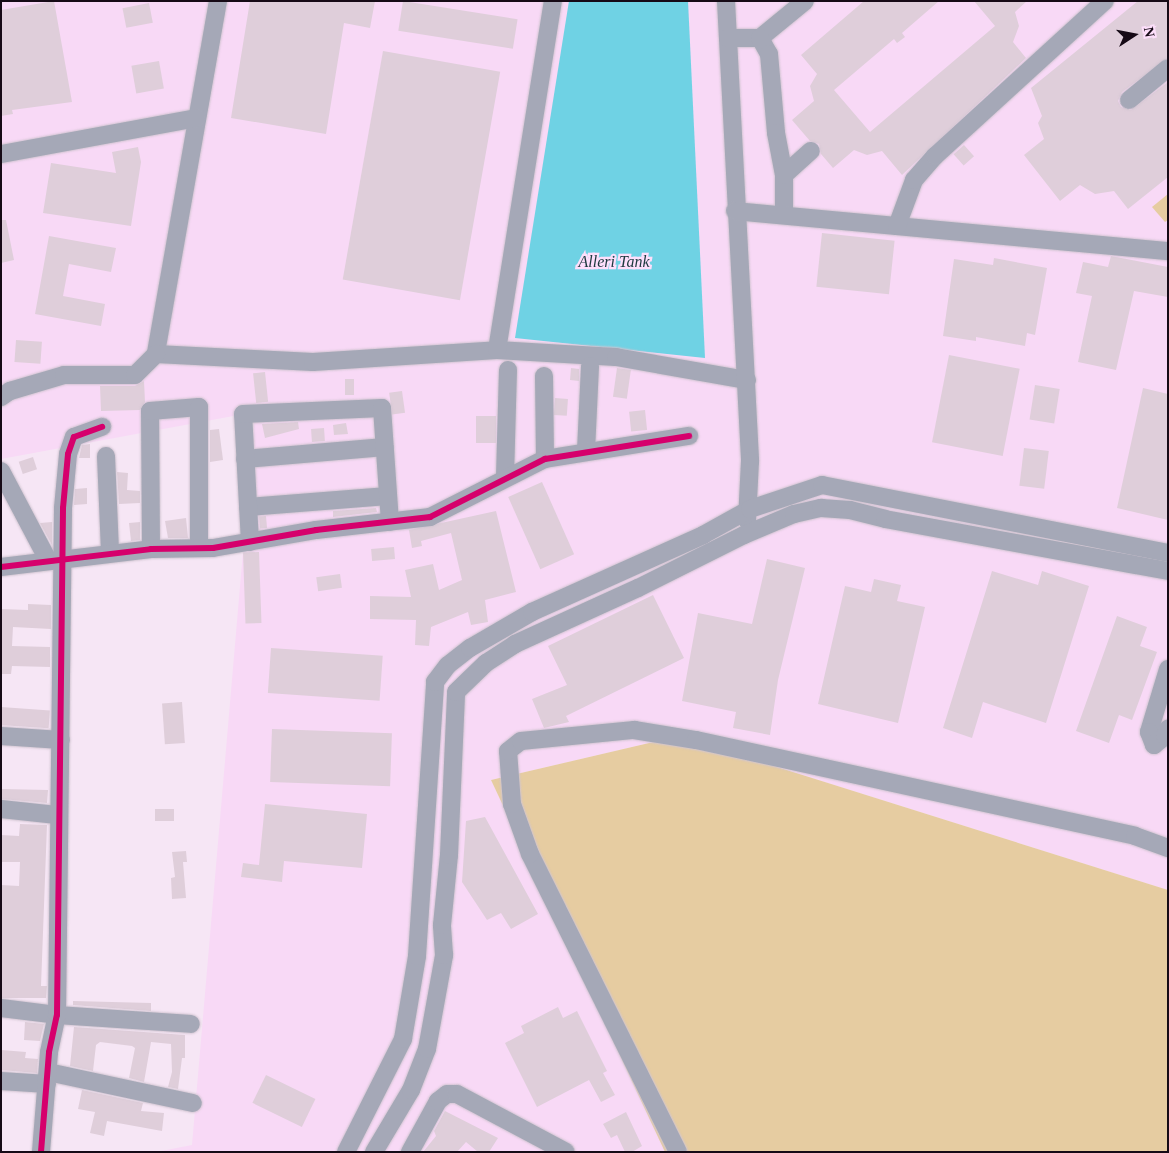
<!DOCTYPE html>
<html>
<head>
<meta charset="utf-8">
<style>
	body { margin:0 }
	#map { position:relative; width:1169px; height:1153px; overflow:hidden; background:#f6e6f5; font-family:Georgia,serif }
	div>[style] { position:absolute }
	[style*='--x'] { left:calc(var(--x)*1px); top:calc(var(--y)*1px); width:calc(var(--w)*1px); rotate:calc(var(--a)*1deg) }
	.built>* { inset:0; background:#f8d9f6 }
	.green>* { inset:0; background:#e6cca1 }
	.water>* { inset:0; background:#6fd2e4 }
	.building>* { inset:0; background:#dfceda; transform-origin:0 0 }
	.roads { filter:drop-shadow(0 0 1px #d0c4d0) drop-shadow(0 0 1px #d0c4d0) }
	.minor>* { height:18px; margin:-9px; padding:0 9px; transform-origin:9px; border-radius:9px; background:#a5a8b7 }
	.cycleway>* { height:6px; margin:-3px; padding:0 3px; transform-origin:3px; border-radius:3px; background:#d6006c }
	span { translate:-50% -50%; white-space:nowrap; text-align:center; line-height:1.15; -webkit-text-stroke:4.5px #fddffb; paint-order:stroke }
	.water-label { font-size:16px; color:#1c393e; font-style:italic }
	.frame { position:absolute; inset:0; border:2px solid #160a16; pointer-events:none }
	.north { position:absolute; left:1109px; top:10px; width:50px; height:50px; -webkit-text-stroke:4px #fddffb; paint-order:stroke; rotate:79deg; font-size:14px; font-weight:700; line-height:20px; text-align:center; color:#160a16 }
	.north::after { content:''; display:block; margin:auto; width:18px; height:22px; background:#160a16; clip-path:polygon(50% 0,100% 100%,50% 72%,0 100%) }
</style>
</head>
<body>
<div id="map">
	<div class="built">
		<i style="clip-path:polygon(1px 1px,1168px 1px,1168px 890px,679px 736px,491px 780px,665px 1152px,156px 1152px,192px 1145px,255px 412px,1px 459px)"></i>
	</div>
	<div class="green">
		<i style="clip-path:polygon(1168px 194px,1168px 220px,1165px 222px,1152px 207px)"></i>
		<i style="clip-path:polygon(679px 736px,1168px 890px,1168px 1152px,665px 1152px,491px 780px)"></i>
	</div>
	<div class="water">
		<i style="clip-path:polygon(569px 1px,688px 1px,705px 358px,515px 338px)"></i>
	</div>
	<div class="building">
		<i style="clip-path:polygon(54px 1px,72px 102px,12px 110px,13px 114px,1px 116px,1px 10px)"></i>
		<i style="clip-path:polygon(250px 1px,375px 1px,370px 28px,344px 23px,326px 134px,231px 118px)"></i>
		<i style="left:403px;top:1px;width:116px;height:30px;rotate:9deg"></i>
		<i style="clip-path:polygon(864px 1px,939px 1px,902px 33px,905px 37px,897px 43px,894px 39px,834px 90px,870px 132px,995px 26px,974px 1px,1027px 1px,1015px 12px,1019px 26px,1013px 42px,1026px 58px,902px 175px,882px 151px,867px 155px,854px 150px,833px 168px,821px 154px,819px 144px,810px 141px,792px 120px,814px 101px,810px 86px,817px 74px,801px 55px)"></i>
		<i style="clip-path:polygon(1138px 1px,1168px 1px,1168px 58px,1122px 92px,1118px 101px,1121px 107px,1131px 110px,1168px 82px,1168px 177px,1128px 209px,1114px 191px,1095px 194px,1080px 185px,1060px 201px,1024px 155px,1044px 139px,1038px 123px,1042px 116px,1031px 88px)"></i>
		<i style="left:149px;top:3px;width:20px;height:27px;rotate:79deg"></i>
		<i style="left:383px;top:51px;width:119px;height:232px;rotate:10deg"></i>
		<i style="left:159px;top:61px;width:28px;height:28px;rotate:80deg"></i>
		<i style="left:964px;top:145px;width:15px;height:14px;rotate:48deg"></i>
		<i style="clip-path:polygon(138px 147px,141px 162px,131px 226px,43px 213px,51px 163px,116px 173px,112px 152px)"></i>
		<i style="clip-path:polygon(1px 220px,6px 220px,14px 260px,1px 263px)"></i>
		<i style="left:822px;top:233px;width:73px;height:54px;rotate:6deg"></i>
		<i style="clip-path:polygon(49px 236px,116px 248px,111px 272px,69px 264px,63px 296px,105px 304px,101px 326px,35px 314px)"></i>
		<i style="clip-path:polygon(1111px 256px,1168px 267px,1168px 297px,1134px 291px,1116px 370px,1078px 362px,1092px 296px,1076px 293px,1083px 262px,1108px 267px)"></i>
		<i style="clip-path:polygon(994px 258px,1047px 268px,1035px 335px,1027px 333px,1025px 346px,976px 337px,976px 341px,943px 336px,954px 259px,993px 265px)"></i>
		<i style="left:16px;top:340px;width:26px;height:22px;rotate:4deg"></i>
		<i style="left:949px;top:355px;width:72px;height:89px;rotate:11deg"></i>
		<i style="clip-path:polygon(571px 368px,579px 369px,579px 381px,570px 380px)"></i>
		<i style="left:617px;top:368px;width:14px;height:29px;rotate:8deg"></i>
		<i style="left:265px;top:372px;width:30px;height:12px;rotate:84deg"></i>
		<i style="left:345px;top:379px;width:9px;height:16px"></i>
		<i style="clip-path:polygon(144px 381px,145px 402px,140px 410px,101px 411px,100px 386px,135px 386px)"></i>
		<i style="left:1035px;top:385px;width:25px;height:35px;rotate:9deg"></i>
		<i style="clip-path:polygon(1143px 388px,1168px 394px,1168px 520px,1117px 508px)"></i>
		<i style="left:402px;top:391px;width:22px;height:13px;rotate:82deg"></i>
		<i style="left:555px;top:398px;width:13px;height:17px;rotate:4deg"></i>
		<i style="left:645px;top:410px;width:20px;height:16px;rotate:84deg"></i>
		<i style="left:476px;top:416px;width:20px;height:27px"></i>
		<i style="clip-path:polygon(298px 422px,299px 429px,265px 438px,262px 424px)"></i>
		<i style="clip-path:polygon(346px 423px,348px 434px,334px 435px,333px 425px)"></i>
		<i style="left:324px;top:428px;width:13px;height:13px;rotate:86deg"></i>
		<i style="clip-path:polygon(219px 429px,223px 460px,210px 462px,210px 430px)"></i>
		<i style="clip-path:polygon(90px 444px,90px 458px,79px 458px,82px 445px)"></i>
		<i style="left:1024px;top:448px;width:25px;height:38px;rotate:7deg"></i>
		<i style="left:33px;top:457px;width:13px;height:15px;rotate:72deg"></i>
		<i style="clip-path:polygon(117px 472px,128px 473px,127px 490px,140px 491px,140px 503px,119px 504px)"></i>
		<i style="left:542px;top:482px;width:79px;height:37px;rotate:66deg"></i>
		<i style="clip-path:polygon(87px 488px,87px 504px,74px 505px,75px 489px)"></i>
		<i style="clip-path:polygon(376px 508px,377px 512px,333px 517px,333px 511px)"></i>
		<i style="clip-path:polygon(496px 511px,516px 592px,485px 600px,488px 622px,471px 625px,468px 612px,431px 627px,429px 646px,415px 645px,416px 620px,370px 619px,370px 596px,411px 597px,405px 570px,433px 564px,439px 590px,462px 580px,451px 533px,421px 541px,422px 546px,412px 548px,409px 530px)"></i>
		<i style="left:266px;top:516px;width:12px;height:7px;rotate:85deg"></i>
		<i style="clip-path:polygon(186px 518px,188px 538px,168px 538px,165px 521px)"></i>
		<i style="clip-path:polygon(52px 522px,52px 545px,40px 523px)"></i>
		<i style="clip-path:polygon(140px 522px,140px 540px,131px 541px,129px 523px)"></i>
		<i style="left:394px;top:547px;width:12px;height:23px;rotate:85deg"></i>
		<i style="left:259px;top:552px;width:71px;height:16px;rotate:88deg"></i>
		<i style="clip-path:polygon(767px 559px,805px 568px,778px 680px,770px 735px,733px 728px,736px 712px,682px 701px,698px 613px,752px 624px)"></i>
		<i style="clip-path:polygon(992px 571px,1038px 585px,1042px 571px,1089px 586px,1046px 723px,983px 702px,972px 738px,943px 728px)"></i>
		<i style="left:340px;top:574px;width:14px;height:24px;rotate:82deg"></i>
		<i style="clip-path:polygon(874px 579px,901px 585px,897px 601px,925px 607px,898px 723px,818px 704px,845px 586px,871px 592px)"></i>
		<i style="clip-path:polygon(653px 595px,684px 658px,566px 716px,569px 722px,544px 728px,532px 699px,567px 685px,548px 646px)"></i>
		<i style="clip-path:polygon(28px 604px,51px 605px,51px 629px,13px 627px,12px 646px,50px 647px,50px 667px,12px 666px,11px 674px,1px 674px,1px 609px,28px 610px)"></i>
		<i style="clip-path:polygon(1117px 616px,1147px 627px,1140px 646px,1157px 652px,1132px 720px,1119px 715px,1109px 743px,1076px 731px)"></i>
		<i style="left:271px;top:648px;width:112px;height:45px;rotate:4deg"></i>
		<i style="left:182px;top:702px;width:41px;height:20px;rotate:86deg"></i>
		<i style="left:1px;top:707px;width:49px;height:18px;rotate:4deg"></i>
		<i style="left:272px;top:729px;width:120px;height:53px;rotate:2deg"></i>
		<i style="clip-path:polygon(1px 789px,48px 790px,47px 803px,1px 799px)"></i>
		<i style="clip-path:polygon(265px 804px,367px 814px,362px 868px,284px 861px,282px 882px,241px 877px,243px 863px,259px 865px)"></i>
		<i style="left:174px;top:809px;width:12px;height:19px;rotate:90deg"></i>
		<i style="clip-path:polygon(485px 817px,538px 914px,511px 929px,501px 913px,487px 920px,462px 882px,466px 821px)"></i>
		<i style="clip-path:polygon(20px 824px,47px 825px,41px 986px,47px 986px,46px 998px,1px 998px,1px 885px,19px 886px,20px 862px,1px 862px,1px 835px,19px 836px)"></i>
		<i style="clip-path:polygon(186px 851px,187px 862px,183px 862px,186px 898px,172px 899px,171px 878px,175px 877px,172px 852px)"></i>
		<i style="clip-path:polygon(73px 1001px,151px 1003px,151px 1011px,73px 1005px)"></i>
		<i style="clip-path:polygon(558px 1007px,563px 1018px,577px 1011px,607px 1071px,603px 1073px,615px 1095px,601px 1102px,589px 1080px,537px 1107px,505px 1043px,524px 1033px,521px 1026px)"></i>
		<i style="clip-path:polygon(25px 1022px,44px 1024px,40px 1041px,24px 1040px)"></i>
		<i style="clip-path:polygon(74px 1027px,185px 1035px,185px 1058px,182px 1058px,178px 1089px,168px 1087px,172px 1072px,171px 1044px,151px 1042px,144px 1082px,129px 1078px,135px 1048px,132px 1046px,100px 1042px,96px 1045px,93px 1071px,70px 1066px)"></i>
		<i style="clip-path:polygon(1px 1050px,26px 1052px,25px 1058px,38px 1059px,37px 1073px,1px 1070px)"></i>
		<i style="left:266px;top:1075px;width:55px;height:31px;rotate:26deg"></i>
		<i style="clip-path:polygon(82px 1090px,143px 1103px,141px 1111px,164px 1113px,162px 1131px,107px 1121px,104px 1136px,90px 1133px,95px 1112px,78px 1109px)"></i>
		<i style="clip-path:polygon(445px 1111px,498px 1138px,489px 1152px,478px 1152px,466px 1142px,457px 1152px,423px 1152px,436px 1136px,434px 1131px)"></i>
		<i style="clip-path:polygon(626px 1112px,642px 1146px,632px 1152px,625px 1152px,617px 1135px,611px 1138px,603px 1124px)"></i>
	</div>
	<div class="roads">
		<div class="minor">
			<i style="--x:218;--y:1;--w:358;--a:100"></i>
			<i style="--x:156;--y:354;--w:157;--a:2.9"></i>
			<i style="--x:313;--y:362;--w:184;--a:-3.7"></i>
			<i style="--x:497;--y:350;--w:119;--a:3.4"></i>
			<i style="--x:616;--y:357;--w:133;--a:10"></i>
			<i style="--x:726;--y:1;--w:461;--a:87"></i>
			<i style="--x:750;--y:461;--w:59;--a:92.9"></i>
			<i style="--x:728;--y:38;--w:32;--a:0"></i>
			<i style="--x:760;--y:38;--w:58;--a:-39.4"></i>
			<i style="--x:760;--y:38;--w:18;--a:61"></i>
			<i style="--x:769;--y:54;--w:79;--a:84.9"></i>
			<i style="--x:776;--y:133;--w:43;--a:79.2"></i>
			<i style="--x:784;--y:175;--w:40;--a:90"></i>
			<i style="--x:1129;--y:100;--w:50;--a:-39.4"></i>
			<i style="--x:1;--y:154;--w:199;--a:-10.4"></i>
			<i style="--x:784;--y:175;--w:36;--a:-42"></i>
			<i style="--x:735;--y:211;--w:435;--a:5.3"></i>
			<i style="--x:897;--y:226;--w:49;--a:-69.7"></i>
			<i style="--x:914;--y:180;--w:32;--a:-49"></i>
			<i style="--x:935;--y:156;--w:230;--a:-42.4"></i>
			<i style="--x:497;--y:350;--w:353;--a:-80.9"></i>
			<i style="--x:544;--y:376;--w:83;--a:89.3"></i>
			<i style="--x:1;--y:397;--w:11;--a:-34"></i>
			<i style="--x:10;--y:391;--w:56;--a:-16.5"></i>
			<i style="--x:64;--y:375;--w:71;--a:0"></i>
			<i style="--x:135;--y:375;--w:30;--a:-45"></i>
			<i style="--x:586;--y:451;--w:85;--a:-87.3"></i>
			<i style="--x:106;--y:456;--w:97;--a:87.6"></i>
			<i style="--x:245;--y:459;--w:140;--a:-4.9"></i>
			<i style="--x:1;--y:471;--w:101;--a:62.2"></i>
			<i style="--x:505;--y:477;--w:107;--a:-88.4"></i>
			<i style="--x:248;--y:507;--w:140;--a:-4.5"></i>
			<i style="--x:250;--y:542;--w:128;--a:-93.1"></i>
			<i style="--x:243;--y:414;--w:139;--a:-2.5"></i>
			<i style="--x:382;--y:408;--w:114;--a:86"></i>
			<i style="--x:151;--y:549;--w:138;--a:-90.4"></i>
			<i style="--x:150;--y:411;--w:49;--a:-4.7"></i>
			<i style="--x:199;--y:407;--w:141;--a:90"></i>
			<i style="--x:1;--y:567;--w:151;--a:-6.8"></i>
			<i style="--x:151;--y:549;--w:62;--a:-0.9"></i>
			<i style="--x:213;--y:548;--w:105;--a:-9.9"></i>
			<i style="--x:316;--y:530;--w:115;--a:-6.5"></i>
			<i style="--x:430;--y:517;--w:129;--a:-26.8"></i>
			<i style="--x:545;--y:459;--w:146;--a:-9.1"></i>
			<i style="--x:1168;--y:669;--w:66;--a:106.8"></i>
			<i style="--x:1149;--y:732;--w:14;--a:69"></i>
			<i style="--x:1154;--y:745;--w:14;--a:-39"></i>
			<i style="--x:1165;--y:736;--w:8;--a:-67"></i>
			<i style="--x:1;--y:736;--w:60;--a:3.8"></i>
			<i style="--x:1;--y:809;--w:56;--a:6.1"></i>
			<i style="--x:1;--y:1008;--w:56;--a:7.1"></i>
			<i style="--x:57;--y:1015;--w:134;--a:3.8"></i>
			<i style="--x:48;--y:1072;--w:148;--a:12.1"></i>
			<i style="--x:1;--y:1081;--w:46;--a:3.7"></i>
			<i style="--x:41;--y:1152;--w:100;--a:-85.4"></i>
			<i style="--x:49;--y:1052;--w:38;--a:-78"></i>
			<i style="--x:57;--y:1015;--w:507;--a:-89.32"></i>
			<i style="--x:63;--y:508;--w:54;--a:-84.7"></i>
			<i style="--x:68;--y:454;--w:18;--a:-71"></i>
			<i style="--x:74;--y:437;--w:30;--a:-20"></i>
			<i style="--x:346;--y:1152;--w:127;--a:-63.2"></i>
			<i style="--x:403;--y:1039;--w:84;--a:-80.4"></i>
			<i style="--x:417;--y:956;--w:275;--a:-86.2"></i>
			<i style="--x:435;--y:682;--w:21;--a:-53"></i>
			<i style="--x:448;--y:665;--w:28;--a:-38"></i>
			<i style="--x:470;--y:648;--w:72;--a:-30.1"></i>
			<i style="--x:532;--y:612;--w:188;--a:-24.2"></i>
			<i style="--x:703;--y:535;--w:54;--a:-29"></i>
			<i style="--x:750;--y:509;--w:76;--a:-18.4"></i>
			<i style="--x:822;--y:485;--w:353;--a:11.1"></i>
			<i style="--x:374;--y:1152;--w:72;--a:-59.2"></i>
			<i style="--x:411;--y:1090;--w:44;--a:-68.7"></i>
			<i style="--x:427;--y:1049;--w:96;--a:-79.7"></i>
			<i style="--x:444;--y:955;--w:30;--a:-94"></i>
			<i style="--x:442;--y:925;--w:70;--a:-84.3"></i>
			<i style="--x:449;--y:855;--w:163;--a:-87.5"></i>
			<i style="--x:456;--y:692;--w:42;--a:-44"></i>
			<i style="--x:486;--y:663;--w:35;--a:-33"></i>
			<i style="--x:515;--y:644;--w:135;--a:-24.5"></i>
			<i style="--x:638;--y:588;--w:119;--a:-26.6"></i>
			<i style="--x:744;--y:535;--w:54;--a:-22.8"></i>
			<i style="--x:794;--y:514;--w:28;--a:-13"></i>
			<i style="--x:821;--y:508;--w:29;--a:4"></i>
			<i style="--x:850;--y:510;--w:36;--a:14"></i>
			<i style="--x:885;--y:519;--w:288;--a:10.4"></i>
			<i style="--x:410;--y:1152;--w:58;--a:-61.2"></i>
			<i style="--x:438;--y:1101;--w:11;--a:-38"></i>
			<i style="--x:447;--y:1094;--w:10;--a:0"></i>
			<i style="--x:457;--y:1094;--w:123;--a:28"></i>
			<i style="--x:678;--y:1152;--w:333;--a:-116.4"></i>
			<i style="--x:530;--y:854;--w:53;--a:-109.8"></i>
			<i style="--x:512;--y:804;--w:53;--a:-94.3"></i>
			<i style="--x:508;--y:751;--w:16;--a:-38"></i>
			<i style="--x:521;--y:741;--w:114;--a:-5.6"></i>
			<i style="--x:634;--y:730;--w:63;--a:9.2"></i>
			<i style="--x:696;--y:740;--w:449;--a:12.3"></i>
			<i style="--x:1135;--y:836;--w:35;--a:20"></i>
		</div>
	</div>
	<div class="cycleway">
		<i style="--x:1;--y:567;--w:151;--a:-6.8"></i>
		<i style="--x:151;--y:549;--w:62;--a:-0.9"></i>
		<i style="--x:213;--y:548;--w:105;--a:-9.9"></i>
		<i style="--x:316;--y:530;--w:115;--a:-6.5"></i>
		<i style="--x:430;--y:517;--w:129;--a:-26.8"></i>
		<i style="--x:545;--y:459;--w:146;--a:-9.1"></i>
		<i style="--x:41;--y:1152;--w:100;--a:-85.4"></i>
		<i style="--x:49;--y:1052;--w:38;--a:-78"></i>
		<i style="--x:57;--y:1015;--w:507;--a:-89.32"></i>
		<i style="--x:63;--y:508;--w:54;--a:-84.7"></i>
		<i style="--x:68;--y:454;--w:18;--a:-71"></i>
		<i style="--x:74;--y:437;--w:30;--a:-20"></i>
	</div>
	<div class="water-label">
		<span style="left:614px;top:262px">Alleri Tank</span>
	</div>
	<div class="frame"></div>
	<div class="north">N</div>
</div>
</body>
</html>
